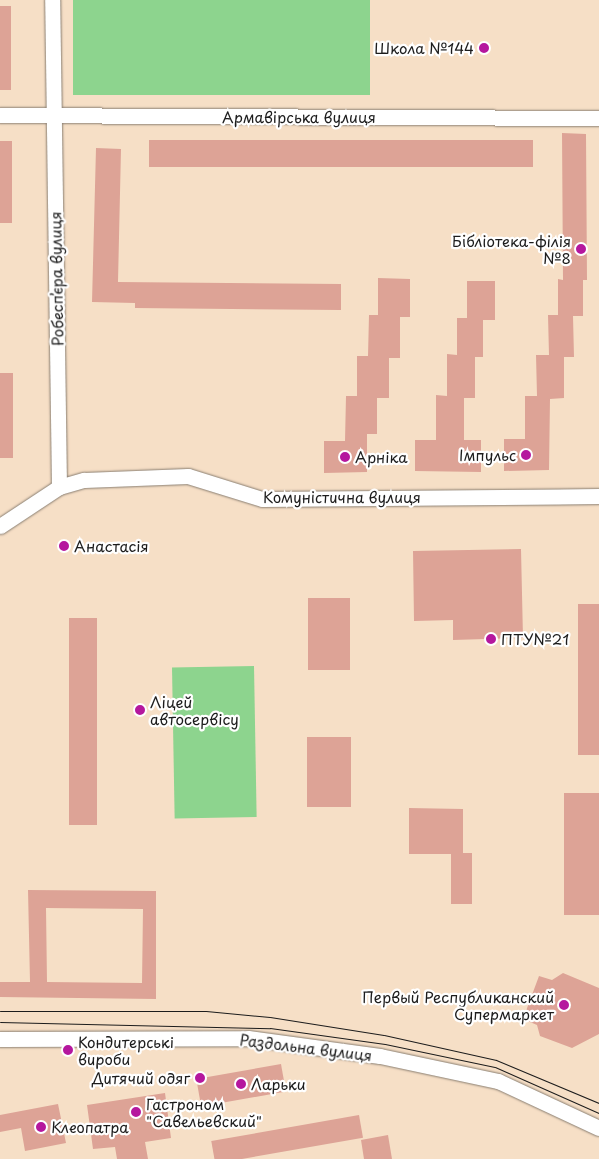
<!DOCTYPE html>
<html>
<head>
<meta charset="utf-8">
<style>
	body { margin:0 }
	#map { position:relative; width:599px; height:1159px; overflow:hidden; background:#f6dfc6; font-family:"Playpen Sans",sans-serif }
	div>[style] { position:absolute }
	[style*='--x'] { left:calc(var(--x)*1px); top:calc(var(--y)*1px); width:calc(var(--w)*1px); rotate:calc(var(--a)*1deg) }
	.green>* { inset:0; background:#8dd48e; transform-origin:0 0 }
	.building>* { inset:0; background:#dda396; transform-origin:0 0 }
	.roads { filter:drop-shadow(0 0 1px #897e71) drop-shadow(0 0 1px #897e71) }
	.minor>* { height:15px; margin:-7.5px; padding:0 7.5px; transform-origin:7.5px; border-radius:7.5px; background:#fff }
	.tram>* { height:1px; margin:-0.5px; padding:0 0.5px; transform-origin:0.5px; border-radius:0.5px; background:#1c1c1c }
	.dots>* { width:14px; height:14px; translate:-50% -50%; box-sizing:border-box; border:2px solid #fff; border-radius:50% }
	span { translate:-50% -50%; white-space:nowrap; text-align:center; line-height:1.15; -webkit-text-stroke:4.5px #fff; paint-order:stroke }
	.poi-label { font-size:15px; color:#1c1c1c }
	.right { translate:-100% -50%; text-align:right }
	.left { translate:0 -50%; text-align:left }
	.street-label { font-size:15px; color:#1c1c1c }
</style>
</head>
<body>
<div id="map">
	<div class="green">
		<i style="left:73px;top:0;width:297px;height:95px"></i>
		<i style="left:254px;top:666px;width:151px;height:82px;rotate:89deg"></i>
	</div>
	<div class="building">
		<i style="left:0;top:6px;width:11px;height:84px"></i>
		<i style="clip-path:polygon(562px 133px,586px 134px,587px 280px,583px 280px,583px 316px,573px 316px,574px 357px,564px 357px,564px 398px,550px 399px,549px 470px,504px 471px,504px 439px,525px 439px,525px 396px,537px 396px,536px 355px,549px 355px,548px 315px,558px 315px,558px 279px,563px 280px)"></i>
		<i style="left:533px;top:140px;width:27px;height:384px;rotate:90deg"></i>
		<i style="left:0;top:141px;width:12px;height:82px"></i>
		<i style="clip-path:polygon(96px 148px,121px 149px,118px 282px,341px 284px,341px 310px,135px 308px,135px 303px,92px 302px)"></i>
		<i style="clip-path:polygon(378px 278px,410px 279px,410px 317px,400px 317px,400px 358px,389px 358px,389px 398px,377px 398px,377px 434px,367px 434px,367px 472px,324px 473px,324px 441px,345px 441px,346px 396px,357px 396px,357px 356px,368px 356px,369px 315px,378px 315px)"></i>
		<i style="clip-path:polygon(467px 281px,495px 281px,495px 320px,483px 320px,483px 357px,475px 357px,475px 398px,464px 398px,464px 440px,481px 440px,481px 472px,415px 471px,415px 440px,436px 440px,436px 395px,447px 396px,447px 354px,457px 355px,457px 318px,467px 318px)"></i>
		<i style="left:0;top:373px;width:13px;height:85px"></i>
		<i style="clip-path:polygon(521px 549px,523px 638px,453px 640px,453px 620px,414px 621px,413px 551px)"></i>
		<i style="left:308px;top:598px;width:42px;height:72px"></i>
		<i style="left:578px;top:604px;width:21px;height:151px"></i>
		<i style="left:69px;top:618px;width:28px;height:207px"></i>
		<i style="left:307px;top:737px;width:44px;height:70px"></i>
		<i style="left:599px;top:793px;width:122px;height:35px;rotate:90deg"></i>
		<i style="clip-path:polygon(409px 808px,463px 809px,463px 853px,472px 853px,472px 904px,451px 904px,451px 854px,409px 854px)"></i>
		<i style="clip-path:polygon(evenodd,28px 890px,156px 891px,156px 999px,0 997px,0 982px,30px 982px,28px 890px,46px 908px,143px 909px,142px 983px,47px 982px,46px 908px)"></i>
		<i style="clip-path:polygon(563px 973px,599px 988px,599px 1034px,572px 1048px,540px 1036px,537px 1025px,523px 1019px,539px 976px,552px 980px)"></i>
		<i style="left:281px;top:1064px;width:28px;height:86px;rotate:80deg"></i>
		<i style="clip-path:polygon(165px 1093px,171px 1138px,145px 1142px,148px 1159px,117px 1159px,115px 1147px,93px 1149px,87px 1105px)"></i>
		<i style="clip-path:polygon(58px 1104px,66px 1143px,25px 1151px,21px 1128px,0 1132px,0 1115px)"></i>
		<i style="left:359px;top:1115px;width:23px;height:150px;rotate:80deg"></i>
		<i style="clip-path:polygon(388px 1135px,392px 1159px,364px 1159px,361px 1140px)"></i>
	</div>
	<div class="roads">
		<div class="minor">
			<i style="--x:0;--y:115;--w:599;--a:0.29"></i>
			<i style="--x:59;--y:487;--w:26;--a:-16"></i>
			<i style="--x:84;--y:480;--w:104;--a:-2.2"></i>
			<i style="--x:188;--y:476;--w:77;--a:17.3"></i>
			<i style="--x:262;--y:499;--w:337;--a:-0.5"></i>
			<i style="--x:0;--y:526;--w:71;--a:-33.5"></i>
			<i style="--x:59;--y:487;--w:487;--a:-90.8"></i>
			<i style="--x:0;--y:1039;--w:248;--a:-0.2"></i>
			<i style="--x:248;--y:1038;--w:133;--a:7.8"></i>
			<i style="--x:380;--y:1056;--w:121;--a:12"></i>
			<i style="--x:498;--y:1081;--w:111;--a:25"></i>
		</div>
	</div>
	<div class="tram">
		<i style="--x:0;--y:1011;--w:206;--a:0"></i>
		<i style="--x:206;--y:1011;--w:64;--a:5.4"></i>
		<i style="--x:270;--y:1017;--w:115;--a:9"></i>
		<i style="--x:384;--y:1035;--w:115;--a:12.6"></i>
		<i style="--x:496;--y:1060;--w:112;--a:22.7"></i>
		<i style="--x:0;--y:1022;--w:270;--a:1.3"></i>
		<i style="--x:270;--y:1028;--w:116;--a:7.9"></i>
		<i style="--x:385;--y:1044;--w:112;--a:11.8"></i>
		<i style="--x:495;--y:1067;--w:114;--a:23.9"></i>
	</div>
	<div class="dots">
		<i style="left:484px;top:48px;background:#b5179e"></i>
		<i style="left:581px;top:249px;background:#b5179e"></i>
		<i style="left:526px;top:455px;background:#b5179e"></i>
		<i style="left:345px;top:457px;background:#b5179e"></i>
		<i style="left:64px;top:546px;background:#b5179e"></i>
		<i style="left:491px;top:639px;background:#b5179e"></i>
		<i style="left:140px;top:710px;background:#b5179e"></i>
		<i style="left:564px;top:1005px;background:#b5179e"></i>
		<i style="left:68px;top:1050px;background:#b5179e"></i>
		<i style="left:200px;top:1078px;background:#b5179e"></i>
		<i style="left:241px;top:1084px;background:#b5179e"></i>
		<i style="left:136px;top:1112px;background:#b5179e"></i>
		<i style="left:41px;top:1127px;background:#b5179e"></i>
	</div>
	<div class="poi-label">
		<span class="right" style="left:474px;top:48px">Школа №144</span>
		<span class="right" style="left:571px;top:249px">Бібліотека-філія<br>№8</span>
		<span class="right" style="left:516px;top:455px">Імпульс</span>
		<span class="left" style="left:355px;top:457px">Арніка</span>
		<span class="left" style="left:74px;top:546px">Анастасія</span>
		<span class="left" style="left:501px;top:639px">ПТУ№21</span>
		<span class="left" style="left:150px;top:710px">Ліцей<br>автосервісу</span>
		<span class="right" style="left:554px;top:1005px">Первый Республиканский<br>Супермаркет</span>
		<span class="left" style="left:78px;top:1050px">Кондитерські<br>вироби</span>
		<span class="right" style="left:190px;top:1078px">Дитячий одяг</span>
		<span class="left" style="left:251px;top:1084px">Ларьки</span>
		<span class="left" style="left:146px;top:1112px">Гастроном<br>"Савельевский"</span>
		<span class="left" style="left:51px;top:1127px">Клеопатра</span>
	</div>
	<div class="street-label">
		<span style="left:299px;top:117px">Армавірська вулиця</span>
		<span style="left:56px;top:279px;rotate:-91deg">Робесп’єра вулиця</span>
		<span style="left:342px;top:497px">Комуністична вулиця</span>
		<span style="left:306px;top:1047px;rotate:7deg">Раздольна вулиця</span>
	</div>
</div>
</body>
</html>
